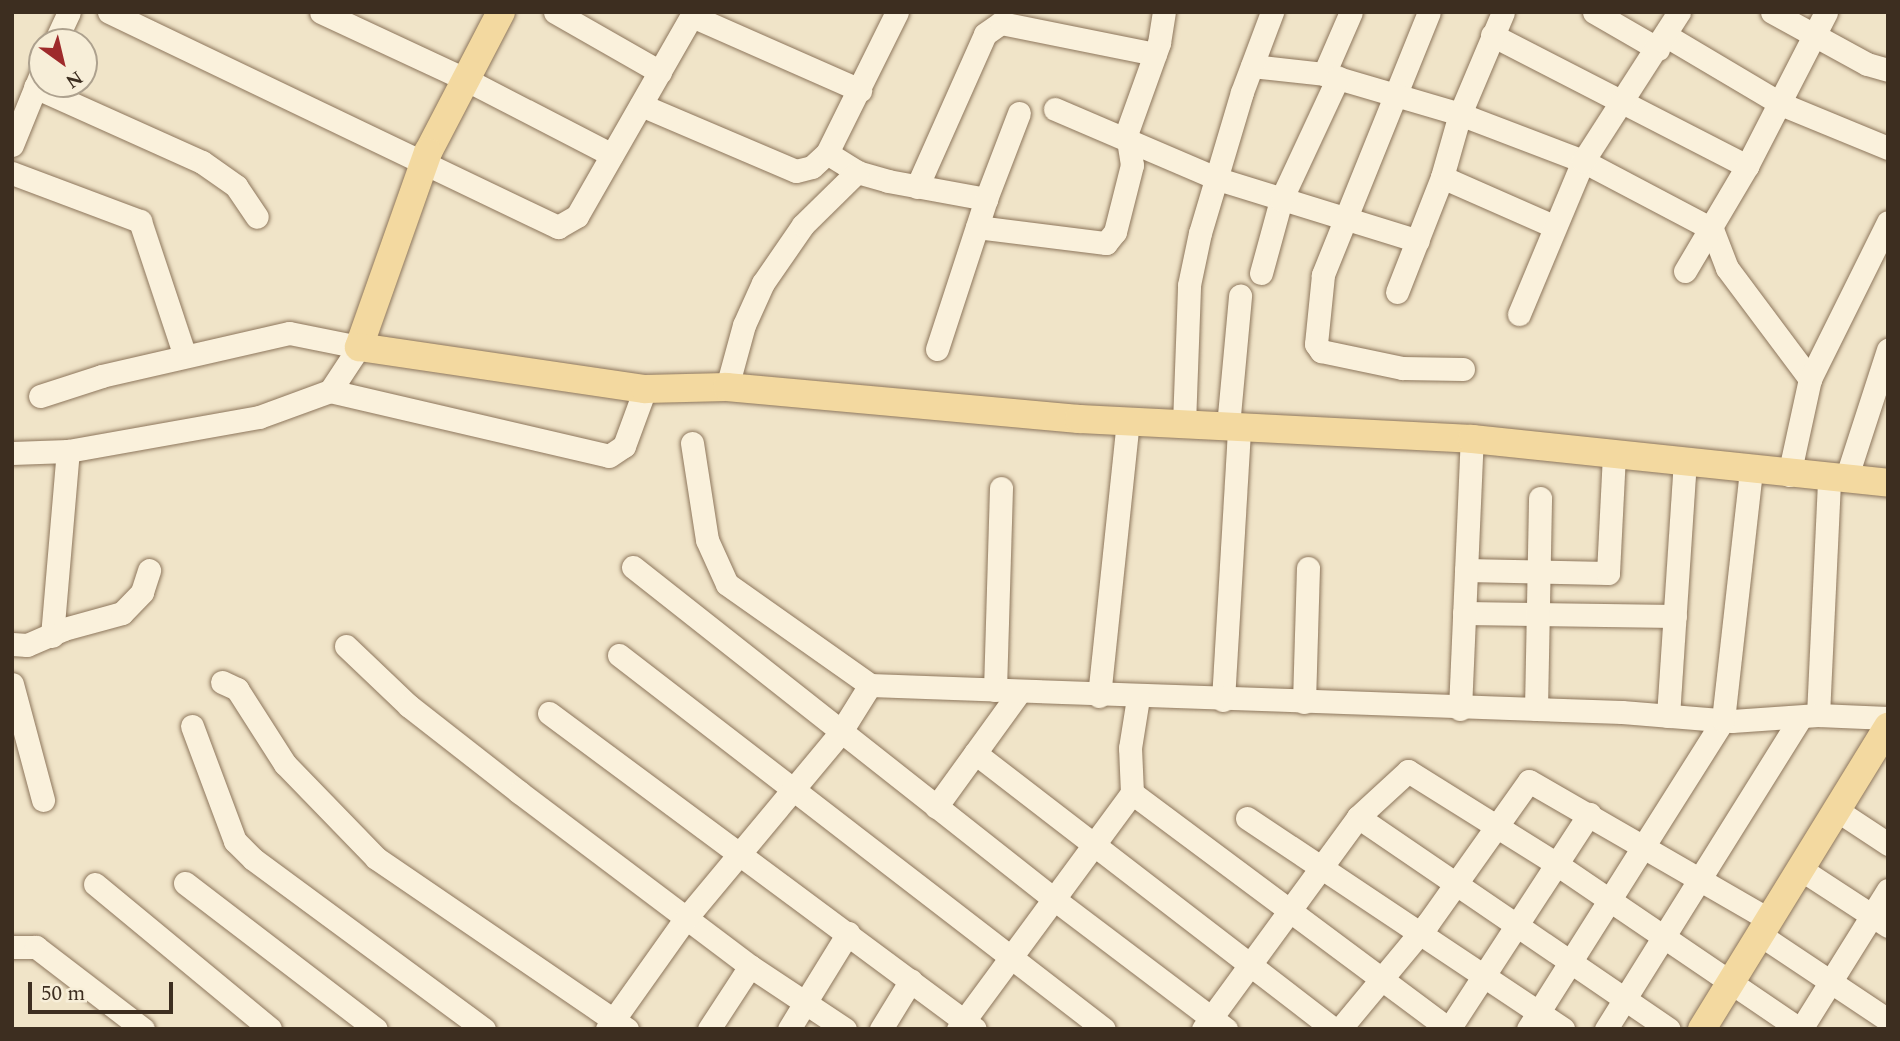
<!DOCTYPE html>
<html>
<head>
<meta charset="utf-8">
<style>
	body { margin:0 }
	#map { position:relative; width:1900px; height:1041px; overflow:hidden; background:#f0e4c8; font-family:Spectral,serif }
	div>[style] { position:absolute }
	[style*='--x'] { left:calc(var(--x)*1px); top:calc(var(--y)*1px); width:calc(var(--w)*1px); rotate:calc(var(--a)*1deg) }
	.roads { filter:drop-shadow(0 0 2px #8d765c) drop-shadow(0 0 2px #8d765c) }
	.minor>* { height:23px; margin:-11.5px; padding:0 11.5px; transform-origin:11.5px; border-radius:11.5px; background:#faf1dc }
	.major>* { height:28px; margin:-14px; padding:0 14px; transform-origin:14px; border-radius:14px; background:#f3d9a0 }
	span { translate:-50% -50%; white-space:nowrap; text-align:center; line-height:1.15; -webkit-text-stroke:7px #f7eed8; paint-order:stroke }
	.frame { position:absolute; inset:0; border:14px solid #3d2e20; pointer-events:none }
	.north { position:absolute; left:28px; top:28px; width:70px; height:70px; box-sizing:border-box; background:#f7eed8; border:2px solid #ada18e; border-radius:50%; rotate:146deg; font-size:19px; font-weight:700; line-height:28px; text-align:center; color:#3d2e20 }
	.north::after { content:''; display:block; margin:auto; width:24px; height:32px; background:#9e2a2b; clip-path:polygon(50% 0,100% 100%,50% 72%,0 100%) }
	.scale { position:absolute; left:28px; top:982px; width:145px; height:32px; box-sizing:border-box; border:4px solid #3d2e20; border-top:0; padding-left:9px; font-size:21px; line-height:24px; white-space:nowrap; color:#3d2e20; -webkit-text-stroke:5px #f7eed8; paint-order:stroke }
</style>
</head>
<body>
<div id="map">
	<div class="roads">
		<div class="minor">
			<i style="--x:109;--y:12;--w:498;--a:25.6"></i>
			<i style="--x:558;--y:227;--w:22;--a:-30"></i>
			<i style="--x:577;--y:216;--w:235;--a:-60.2"></i>
			<i style="--x:321;--y:12;--w:159;--a:25"></i>
			<i style="--x:465;--y:79;--w:165;--a:27.3"></i>
			<i style="--x:555;--y:12;--w:121;--a:29.7"></i>
			<i style="--x:1429;--y:12;--w:284;--a:112"></i>
			<i style="--x:1323;--y:275;--w:69;--a:95.8"></i>
			<i style="--x:1316;--y:344;--w:9;--a:54"></i>
			<i style="--x:1321;--y:351;--w:83;--a:11.9"></i>
			<i style="--x:1402;--y:368;--w:61;--a:0.9"></i>
			<i style="--x:1594;--y:12;--w:74;--a:30"></i>
			<i style="--x:1772;--y:12;--w:108;--a:28.7"></i>
			<i style="--x:1867;--y:64;--w:22;--a:16"></i>
			<i style="--x:692;--y:16;--w:184;--a:23.8"></i>
			<i style="--x:1492;--y:35;--w:287;--a:27.2"></i>
			<i style="--x:1665;--y:35;--w:135;--a:30.7"></i>
			<i style="--x:1781;--y:104;--w:116;--a:22.4"></i>
			<i style="--x:55;--y:42;--w:33;--a:-65"></i>
			<i style="--x:1252;--y:66;--w:72;--a:6.3"></i>
			<i style="--x:1324;--y:74;--w:142;--a:16.4"></i>
			<i style="--x:1460;--y:114;--w:132;--a:20.9"></i>
			<i style="--x:1583;--y:161;--w:146;--a:27.8"></i>
			<i style="--x:1712;--y:229;--w:42;--a:69"></i>
			<i style="--x:1727;--y:268;--w:139;--a:53.2"></i>
			<i style="--x:1324;--y:74;--w:68;--a:-66.5"></i>
			<i style="--x:35;--y:87;--w:183;--a:24.2"></i>
			<i style="--x:202;--y:162;--w:42;--a:35.2"></i>
			<i style="--x:236;--y:186;--w:37;--a:56"></i>
			<i style="--x:641;--y:105;--w:168;--a:23.1"></i>
			<i style="--x:796;--y:171;--w:16;--a:-14"></i>
			<i style="--x:812;--y:167;--w:21;--a:-43"></i>
			<i style="--x:827;--y:153;--w:157;--a:-63.6"></i>
			<i style="--x:1055;--y:109;--w:177;--a:23.2"></i>
			<i style="--x:1218;--y:179;--w:209;--a:17.2"></i>
			<i style="--x:12;--y:145;--w:80;--a:-67.9"></i>
			<i style="--x:827;--y:153;--w:36;--a:32"></i>
			<i style="--x:857;--y:172;--w:32;--a:16"></i>
			<i style="--x:888;--y:181;--w:100;--a:10.4"></i>
			<i style="--x:12;--y:173;--w:137;--a:20.6"></i>
			<i style="--x:140;--y:221;--w:142;--a:71.6"></i>
			<i style="--x:1442;--y:177;--w:121;--a:23.8"></i>
			<i style="--x:917;--y:187;--w:167;--a:-66"></i>
			<i style="--x:985;--y:34;--w:19;--a:-35"></i>
			<i style="--x:1001;--y:23;--w:157;--a:11.4"></i>
			<i style="--x:977;--y:227;--w:130;--a:7.1"></i>
			<i style="--x:1106;--y:243;--w:14;--a:-51"></i>
			<i style="--x:1115;--y:232;--w:69;--a:-75.8"></i>
			<i style="--x:1132;--y:165;--w:33;--a:-99"></i>
			<i style="--x:1127;--y:132;--w:95;--a:-70.2"></i>
			<i style="--x:1159;--y:43;--w:31;--a:-81"></i>
			<i style="--x:1685;--y:271;--w:122;--a:-59.4"></i>
			<i style="--x:1747;--y:166;--w:173;--a:-62.8"></i>
			<i style="--x:1261;--y:273;--w:76;--a:-74.7"></i>
			<i style="--x:1281;--y:200;--w:135;--a:-65"></i>
			<i style="--x:1397;--y:292;--w:123;--a:-68.6"></i>
			<i style="--x:1442;--y:177;--w:66;--a:-74.1"></i>
			<i style="--x:1460;--y:114;--w:111;--a:-67.1"></i>
			<i style="--x:1519;--y:314;--w:166;--a:-67.3"></i>
			<i style="--x:1583;--y:161;--w:177;--a:-57.2"></i>
			<i style="--x:937;--y:349;--w:158;--a:-71.9"></i>
			<i style="--x:986;--y:199;--w:92;--a:-69"></i>
			<i style="--x:727;--y:387;--w:64;--a:-74.7"></i>
			<i style="--x:744;--y:325;--w:46;--a:-65.7"></i>
			<i style="--x:763;--y:283;--w:70;--a:-55.4"></i>
			<i style="--x:803;--y:225;--w:76;--a:-44.5"></i>
			<i style="--x:330;--y:391;--w:286;--a:13.1"></i>
			<i style="--x:609;--y:456;--w:18;--a:-34"></i>
			<i style="--x:624;--y:446;--w:61;--a:-69.8"></i>
			<i style="--x:1184;--y:424;--w:139;--a:-87.9"></i>
			<i style="--x:1189;--y:285;--w:53;--a:-78.1"></i>
			<i style="--x:1200;--y:233;--w:147;--a:-73.4"></i>
			<i style="--x:1242;--y:92;--w:85;--a:-69.4"></i>
			<i style="--x:1228;--y:426;--w:131;--a:-84.7"></i>
			<i style="--x:692;--y:443;--w:98;--a:81.2"></i>
			<i style="--x:707;--y:540;--w:48;--a:65.6"></i>
			<i style="--x:727;--y:584;--w:175;--a:35.2"></i>
			<i style="--x:12;--y:453;--w:56;--a:-2"></i>
			<i style="--x:68;--y:451;--w:194;--a:-10.1"></i>
			<i style="--x:259;--y:417;--w:76;--a:-20.1"></i>
			<i style="--x:330;--y:391;--w:53;--a:-56.6"></i>
			<i style="--x:359;--y:347;--w:71;--a:-168.7"></i>
			<i style="--x:289;--y:333;--w:192;--a:167.1"></i>
			<i style="--x:102;--y:376;--w:65;--a:162.1"></i>
			<i style="--x:1789;--y:475;--w:98;--a:-77.7"></i>
			<i style="--x:1810;--y:379;--w:175;--a:-63.6"></i>
			<i style="--x:1846;--y:479;--w:136;--a:-72"></i>
			<i style="--x:633;--y:567;--w:536;--a:38.26"></i>
			<i style="--x:1054;--y:899;--w:216;--a:37.1"></i>
			<i style="--x:1466;--y:570;--w:142;--a:1.2"></i>
			<i style="--x:1608;--y:573;--w:118;--a:-87.1"></i>
			<i style="--x:1464;--y:613;--w:211;--a:0.8"></i>
			<i style="--x:52;--y:636;--w:186;--a:-85.1"></i>
			<i style="--x:12;--y:644;--w:15;--a:4"></i>
			<i style="--x:27;--y:645;--w:40;--a:-23.4"></i>
			<i style="--x:64;--y:629;--w:60;--a:-15.4"></i>
			<i style="--x:122;--y:613;--w:29;--a:-46"></i>
			<i style="--x:142;--y:592;--w:23;--a:-72"></i>
			<i style="--x:346;--y:646;--w:87;--a:43.6"></i>
			<i style="--x:409;--y:706;--w:140;--a:38"></i>
			<i style="--x:519;--y:792;--w:289;--a:37"></i>
			<i style="--x:750;--y:966;--w:114;--a:33.6"></i>
			<i style="--x:619;--y:655;--w:612;--a:37.64"></i>
			<i style="--x:222;--y:682;--w:17;--a:25"></i>
			<i style="--x:237;--y:689;--w:89;--a:57.4"></i>
			<i style="--x:285;--y:764;--w:131;--a:45.9"></i>
			<i style="--x:376;--y:858;--w:304;--a:34.3"></i>
			<i style="--x:12;--y:684;--w:120;--a:75"></i>
			<i style="--x:995;--y:690;--w:202;--a:-88.3"></i>
			<i style="--x:1099;--y:696;--w:277;--a:-84"></i>
			<i style="--x:1223;--y:700;--w:273;--a:-86.6"></i>
			<i style="--x:1304;--y:702;--w:134;--a:-88.3"></i>
			<i style="--x:1460;--y:709;--w:270;--a:-87.5"></i>
			<i style="--x:1536;--y:709;--w:211;--a:-88.9"></i>
			<i style="--x:549;--y:713;--w:530;--a:36.57"></i>
			<i style="--x:1818;--y:715;--w:237;--a:-87.3"></i>
			<i style="--x:1668;--y:716;--w:254;--a:-86.2"></i>
			<i style="--x:192;--y:726;--w:123;--a:69.5"></i>
			<i style="--x:235;--y:841;--w:25;--a:45"></i>
			<i style="--x:253;--y:859;--w:287;--a:36.4"></i>
			<i style="--x:975;--y:753;--w:453;--a:37.6"></i>
			<i style="--x:1132;--y:793;--w:395;--a:36.7"></i>
			<i style="--x:1449;--y:1029;--w:257;--a:-56.9"></i>
			<i style="--x:936;--y:807;--w:143;--a:-54.1"></i>
			<i style="--x:1835;--y:809;--w:64;--a:33.4"></i>
			<i style="--x:1358;--y:817;--w:376;--a:34.3"></i>
			<i style="--x:1247;--y:818;--w:380;--a:33.7"></i>
			<i style="--x:1799;--y:868;--w:106;--a:33.1"></i>
			<i style="--x:185;--y:883;--w:240;--a:37.4"></i>
			<i style="--x:95;--y:884;--w:227;--a:39.6"></i>
			<i style="--x:1759;--y:934;--w:155;--a:33.7"></i>
			<i style="--x:12;--y:947;--w:24;--a:0"></i>
			<i style="--x:36;--y:947;--w:135;--a:37.5"></i>
			<i style="--x:607;--y:1029;--w:136;--a:-54.6"></i>
			<i style="--x:686;--y:918;--w:241;--a:-50.2"></i>
			<i style="--x:840;--y:733;--w:57;--a:-58"></i>
			<i style="--x:870;--y:685;--w:752;--a:2.06"></i>
			<i style="--x:1622;--y:712;--w:110;--a:4.7"></i>
			<i style="--x:1732;--y:721;--w:86;--a:-4"></i>
			<i style="--x:1818;--y:715;--w:70;--a:2.5"></i>
			<i style="--x:709;--y:1029;--w:75;--a:-56.9"></i>
			<i style="--x:789;--y:1029;--w:113;--a:-58.4"></i>
			<i style="--x:881;--y:1029;--w:57;--a:-58.5"></i>
			<i style="--x:958;--y:1029;--w:293;--a:-53.6"></i>
			<i style="--x:1132;--y:793;--w:45;--a:-92.5"></i>
			<i style="--x:1130;--y:748;--w:51;--a:-80.9"></i>
			<i style="--x:1203;--y:1029;--w:263;--a:-53.8"></i>
			<i style="--x:1358;--y:817;--w:68;--a:-42.6"></i>
			<i style="--x:1408;--y:771;--w:173;--a:32"></i>
			<i style="--x:1555;--y:863;--w:295;--a:34.2"></i>
			<i style="--x:1340;--y:1029;--w:138;--a:-50.3"></i>
			<i style="--x:1428;--y:923;--w:174;--a:-54.6"></i>
			<i style="--x:1529;--y:781;--w:276;--a:30"></i>
			<i style="--x:1528;--y:1029;--w:365;--a:-57.7"></i>
			<i style="--x:1723;--y:720;--w:252;--a:-83.6"></i>
			<i style="--x:1606;--y:1029;--w:368;--a:-58"></i>
			<i style="--x:1801;--y:1029;--w:164;--a:-58"></i>
		</div>
		<div class="major">
			<i style="--x:501;--y:12;--w:158;--a:117.5"></i>
			<i style="--x:428;--y:152;--w:207;--a:109.5"></i>
			<i style="--x:359;--y:347;--w:289;--a:8.4"></i>
			<i style="--x:645;--y:389;--w:82;--a:-1.4"></i>
			<i style="--x:727;--y:387;--w:353;--a:5.2"></i>
			<i style="--x:1079;--y:419;--w:394;--a:2.9"></i>
			<i style="--x:1472;--y:439;--w:418;--a:6"></i>
			<i style="--x:1702;--y:1029;--w:355;--a:-58.4"></i>
		</div>
	</div>
	<div class="frame"></div>
	<div class="north">N</div>
	<div class="scale">50 m</div>
</div>
</body>
</html>
